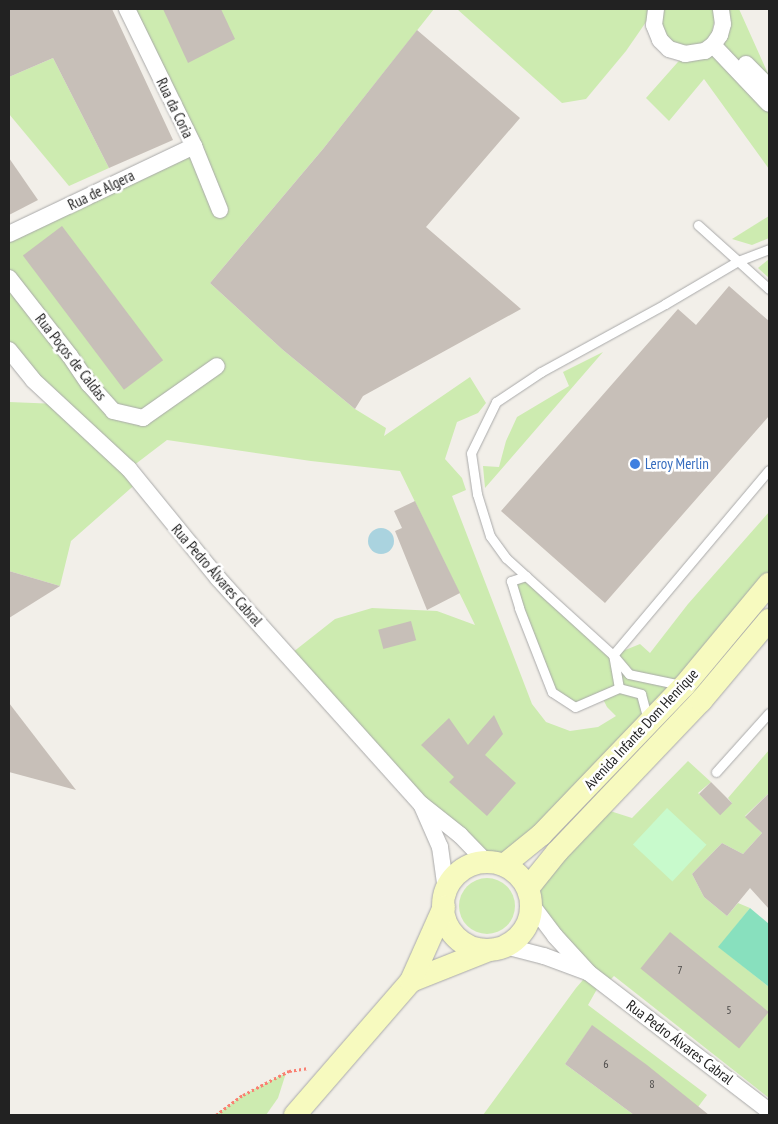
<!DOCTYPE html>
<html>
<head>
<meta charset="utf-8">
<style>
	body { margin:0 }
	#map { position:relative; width:778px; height:1124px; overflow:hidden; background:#f2efe9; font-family:"PT Sans Narrow",sans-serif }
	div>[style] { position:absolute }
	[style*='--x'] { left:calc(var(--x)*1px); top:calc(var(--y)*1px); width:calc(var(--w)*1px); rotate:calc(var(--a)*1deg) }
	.grass>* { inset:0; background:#cdebb0 }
	.round { border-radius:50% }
	.park>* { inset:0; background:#c8facc; transform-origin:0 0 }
	.pitch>* { inset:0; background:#88e0be }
	.water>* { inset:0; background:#aad3df }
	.building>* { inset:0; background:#c7bfb8; transform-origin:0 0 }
	.path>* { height:3px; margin-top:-1.5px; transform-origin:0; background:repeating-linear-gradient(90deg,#fa8072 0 2.5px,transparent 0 5px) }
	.roads { filter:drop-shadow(0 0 1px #a9a9a9) drop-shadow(0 0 1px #a9a9a9) }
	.service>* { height:9px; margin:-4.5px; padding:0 4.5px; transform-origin:4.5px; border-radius:4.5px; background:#fff }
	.minor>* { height:16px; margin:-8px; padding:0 8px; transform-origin:8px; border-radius:8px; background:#fff }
	.secondary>* { height:22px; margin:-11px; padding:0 11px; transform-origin:11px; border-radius:11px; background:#f7fabf }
	.secondary>.ring { margin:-11px; padding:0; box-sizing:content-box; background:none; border:22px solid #f7fabf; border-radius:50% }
	.dots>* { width:14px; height:14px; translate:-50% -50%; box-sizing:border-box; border:2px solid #fff; border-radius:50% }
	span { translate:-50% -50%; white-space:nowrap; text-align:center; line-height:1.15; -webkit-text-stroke:5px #fff; paint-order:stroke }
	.number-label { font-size:12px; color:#4b4948 }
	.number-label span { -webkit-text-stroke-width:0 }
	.street-label { font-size:15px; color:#222 }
	.shop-label { font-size:15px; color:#366cbe }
	.left { translate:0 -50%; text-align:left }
	.frame { position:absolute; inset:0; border:10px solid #222; pointer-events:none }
</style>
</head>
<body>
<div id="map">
	<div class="grass">
		<i style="clip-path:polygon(127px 9px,434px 9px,323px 149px,210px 283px,283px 350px,355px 409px,386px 428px,384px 436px,470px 377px,486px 403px,478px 413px,457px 422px,445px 459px,462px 478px,466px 490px,452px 496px,532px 704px,546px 722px,570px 731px,598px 727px,616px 716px,607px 707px,601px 695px,575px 707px,552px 692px,511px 581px,526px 576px,613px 655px,640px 644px,650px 653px,688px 604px,769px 512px,769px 583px,504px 865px,486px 862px,288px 656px,335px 619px,372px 608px,437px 611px,475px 625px,400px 471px,311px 461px,167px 440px,129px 469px,139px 481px,71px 541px,60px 586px,9px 571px,9px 402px,58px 404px,9px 350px,9px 234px,194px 146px)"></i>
		<i style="clip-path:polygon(457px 9px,655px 9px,626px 51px,586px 99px,562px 103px)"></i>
		<i style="clip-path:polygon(660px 9px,717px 9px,710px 42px,686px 50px,664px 38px)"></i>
		<i style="clip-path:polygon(721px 9px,739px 9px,769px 76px,769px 169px,704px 79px,669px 121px,646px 98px,685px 54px,713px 45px)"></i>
		<i style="clip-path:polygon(53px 58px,109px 168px,69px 186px,9px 114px,9px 77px)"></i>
		<i style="clip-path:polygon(769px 216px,769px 238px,752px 245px,732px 239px)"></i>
		<i style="clip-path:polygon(769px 259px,769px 278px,758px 268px)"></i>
		<i style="clip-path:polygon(603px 352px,485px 488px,483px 466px,499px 467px,506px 441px,517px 417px,569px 386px,563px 372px)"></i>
		<i style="clip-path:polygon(769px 750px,769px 793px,745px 816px,762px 833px,743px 854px,722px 843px,692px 874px,704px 897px,727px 916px,738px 903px,750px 908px,719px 947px,769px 987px,769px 1098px,614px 976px,605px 985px,601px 982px,588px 1005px,707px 1095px,698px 1107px,592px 1026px,565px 1064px,634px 1115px,483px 1115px,576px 988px,589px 973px,531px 904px,551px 875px,607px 810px,632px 818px,688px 761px,711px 782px,698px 793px,720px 814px,732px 803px,728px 798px)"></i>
		<i class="round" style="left:459px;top:878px;width:56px;height:56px"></i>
		<i style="clip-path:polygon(286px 1073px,278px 1098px,266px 1115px,216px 1115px,243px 1095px)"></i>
	</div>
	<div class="park">
		<i style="left:667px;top:808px;width:54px;height:50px;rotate:43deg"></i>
	</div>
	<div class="pitch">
		<i style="clip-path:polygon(750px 908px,769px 924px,769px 987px,718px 947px)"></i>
	</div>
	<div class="water">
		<i class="round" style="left:368px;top:528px;width:26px;height:26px"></i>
	</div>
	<div class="building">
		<i style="clip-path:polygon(9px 9px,112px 9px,173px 140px,109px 168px,53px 58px,9px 77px)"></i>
		<i style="clip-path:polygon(163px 9px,221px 9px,235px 39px,188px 63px)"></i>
		<i style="clip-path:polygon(417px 30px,520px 118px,426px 227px,521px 309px,363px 396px,355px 409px,283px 350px,210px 283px,323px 149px)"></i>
		<i style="clip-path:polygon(9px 158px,38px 200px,9px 215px)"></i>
		<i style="left:62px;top:226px;width:168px;height:49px;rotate:53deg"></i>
		<i style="clip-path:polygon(729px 286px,769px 321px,769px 416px,605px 603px,501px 511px,678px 309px,696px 325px)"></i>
		<i style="clip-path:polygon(415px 501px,460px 593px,427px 610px,395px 531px,402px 528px,394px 511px)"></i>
		<i style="clip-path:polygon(9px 571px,60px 586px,9px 618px)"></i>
		<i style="left:411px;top:621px;width:20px;height:34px;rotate:75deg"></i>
		<i style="clip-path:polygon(9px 703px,76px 790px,9px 772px)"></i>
		<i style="clip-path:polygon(494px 715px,503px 734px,485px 755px,516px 783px,487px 816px,449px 782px,454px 777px,421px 745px,449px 718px,468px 745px)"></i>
		<i style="left:711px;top:782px;width:30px;height:17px;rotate:45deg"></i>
		<i style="clip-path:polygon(769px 793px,769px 909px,750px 888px,727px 916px,704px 897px,692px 874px,722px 843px,743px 854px,762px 833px,745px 817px)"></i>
		<i style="left:670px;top:932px;width:127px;height:47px;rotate:39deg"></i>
		<i style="clip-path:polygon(592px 1025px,647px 1065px,709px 1115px,634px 1115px,565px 1064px)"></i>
	</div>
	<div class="path">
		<i style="--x:216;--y:1115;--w:34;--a:-37"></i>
		<i style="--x:243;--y:1095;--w:52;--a:-27.6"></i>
		<i style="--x:289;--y:1071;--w:18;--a:-9"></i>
	</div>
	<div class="roads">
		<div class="service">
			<i style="--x:698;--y:225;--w:54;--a:42"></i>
			<i style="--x:738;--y:261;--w:33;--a:-21"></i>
			<i style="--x:526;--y:576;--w:16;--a:162"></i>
			<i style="--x:511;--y:581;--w:28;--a:73"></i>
			<i style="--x:519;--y:608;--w:90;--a:68.6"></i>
			<i style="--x:552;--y:692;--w:27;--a:33"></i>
			<i style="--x:575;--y:707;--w:48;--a:-23.4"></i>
			<i style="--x:619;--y:688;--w:23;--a:15"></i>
			<i style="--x:641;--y:694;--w:27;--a:75"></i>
			<i style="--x:681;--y:685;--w:53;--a:-168.1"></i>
			<i style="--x:629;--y:674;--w:25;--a:-130"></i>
			<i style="--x:613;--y:655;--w:144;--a:-137.8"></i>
			<i style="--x:506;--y:558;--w:27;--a:-126"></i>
			<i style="--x:490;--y:536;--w:44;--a:-107.2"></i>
			<i style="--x:477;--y:494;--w:41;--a:-98.3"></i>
			<i style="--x:471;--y:453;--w:57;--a:-63.9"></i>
			<i style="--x:496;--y:402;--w:54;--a:-33.7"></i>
			<i style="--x:541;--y:372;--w:141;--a:-28.7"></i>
			<i style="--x:665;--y:304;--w:85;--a:-30.5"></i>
			<i style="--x:738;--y:261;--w:42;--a:42.1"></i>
			<i style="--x:619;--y:688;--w:34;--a:-100"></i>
			<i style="--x:613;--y:655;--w:242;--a:-49.9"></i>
			<i style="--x:716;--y:772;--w:79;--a:-48.1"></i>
		</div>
		<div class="minor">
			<i style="--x:127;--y:9;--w:153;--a:63.9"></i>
			<i style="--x:194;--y:146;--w:69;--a:67.9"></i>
			<i style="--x:656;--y:9;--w:16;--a:97"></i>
			<i style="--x:654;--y:25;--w:16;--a:68"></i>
			<i style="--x:660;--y:40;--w:13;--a:45"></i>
			<i style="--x:669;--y:49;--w:17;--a:17"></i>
			<i style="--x:685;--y:54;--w:20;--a:-9"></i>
			<i style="--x:705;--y:51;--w:10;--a:-37"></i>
			<i style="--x:713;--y:45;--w:12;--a:-55"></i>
			<i style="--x:720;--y:35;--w:11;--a:-75"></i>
			<i style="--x:723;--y:24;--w:15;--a:-98"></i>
			<i style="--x:713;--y:45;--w:81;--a:46.5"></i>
			<i style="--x:746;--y:64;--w:33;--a:45"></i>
			<i style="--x:9;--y:234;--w:205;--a:-25.4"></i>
			<i style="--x:9;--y:278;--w:99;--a:52"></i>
			<i style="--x:70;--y:356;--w:34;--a:56"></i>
			<i style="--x:89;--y:384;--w:36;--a:48"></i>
			<i style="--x:113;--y:411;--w:31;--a:13"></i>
			<i style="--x:143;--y:418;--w:90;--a:-35.1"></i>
			<i style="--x:9;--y:350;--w:38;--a:51"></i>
			<i style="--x:33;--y:380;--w:131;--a:42.8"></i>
			<i style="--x:129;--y:469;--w:141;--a:50.8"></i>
			<i style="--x:218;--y:578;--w:304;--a:48.1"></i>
			<i style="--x:421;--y:804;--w:50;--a:38.5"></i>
			<i style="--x:460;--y:835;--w:37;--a:46"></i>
			<i style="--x:422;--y:806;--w:45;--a:66.3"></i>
			<i style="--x:440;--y:847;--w:43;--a:82.1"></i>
			<i style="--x:531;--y:904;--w:40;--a:53"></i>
			<i style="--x:555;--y:936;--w:50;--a:47.4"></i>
			<i style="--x:589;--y:973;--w:227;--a:37.5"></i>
			<i style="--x:505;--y:946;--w:40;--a:14.4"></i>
			<i style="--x:544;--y:956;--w:46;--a:20.4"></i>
		</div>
		<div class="secondary">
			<i class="ring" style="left:443px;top:862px;width:66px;height:66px"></i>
			<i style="--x:504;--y:865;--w:48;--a:-39"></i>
			<i style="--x:541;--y:835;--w:207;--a:-46.2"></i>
			<i style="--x:684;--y:686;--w:133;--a:-50.2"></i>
			<i style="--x:528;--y:888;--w:46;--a:-51.1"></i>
			<i style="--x:557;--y:852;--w:209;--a:-46.4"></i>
			<i style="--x:701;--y:701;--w:106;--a:-50"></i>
			<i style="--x:411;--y:981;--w:84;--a:-21.7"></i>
			<i style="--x:295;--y:1115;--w:177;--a:-49.1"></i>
			<i style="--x:411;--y:981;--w:81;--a:-66"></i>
		</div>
	</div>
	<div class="dots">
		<i style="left:635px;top:464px;background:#3f7fe0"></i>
	</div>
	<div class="number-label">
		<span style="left:680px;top:970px">7</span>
		<span style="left:729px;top:1010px">5</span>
		<span style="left:606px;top:1064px">6</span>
		<span style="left:652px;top:1084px">8</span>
	</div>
	<div class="street-label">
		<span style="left:175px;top:108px;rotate:64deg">Rua da Coria</span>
		<span style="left:101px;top:190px;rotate:-26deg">Rua de Algera</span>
		<span style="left:71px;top:357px;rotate:52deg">Rua Poços de Caldas</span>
		<span style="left:217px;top:575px;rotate:49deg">Rua Pedro Álvares Cabral</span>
		<span style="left:641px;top:729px;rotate:-47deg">Avenida Infante Dom Henrique</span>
		<span style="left:680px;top:1042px;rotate:37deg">Rua Pedro Álvares Cabral</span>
	</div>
	<div class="shop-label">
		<span class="left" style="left:645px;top:464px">Leroy Merlin</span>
	</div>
	<div class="frame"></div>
</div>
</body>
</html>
